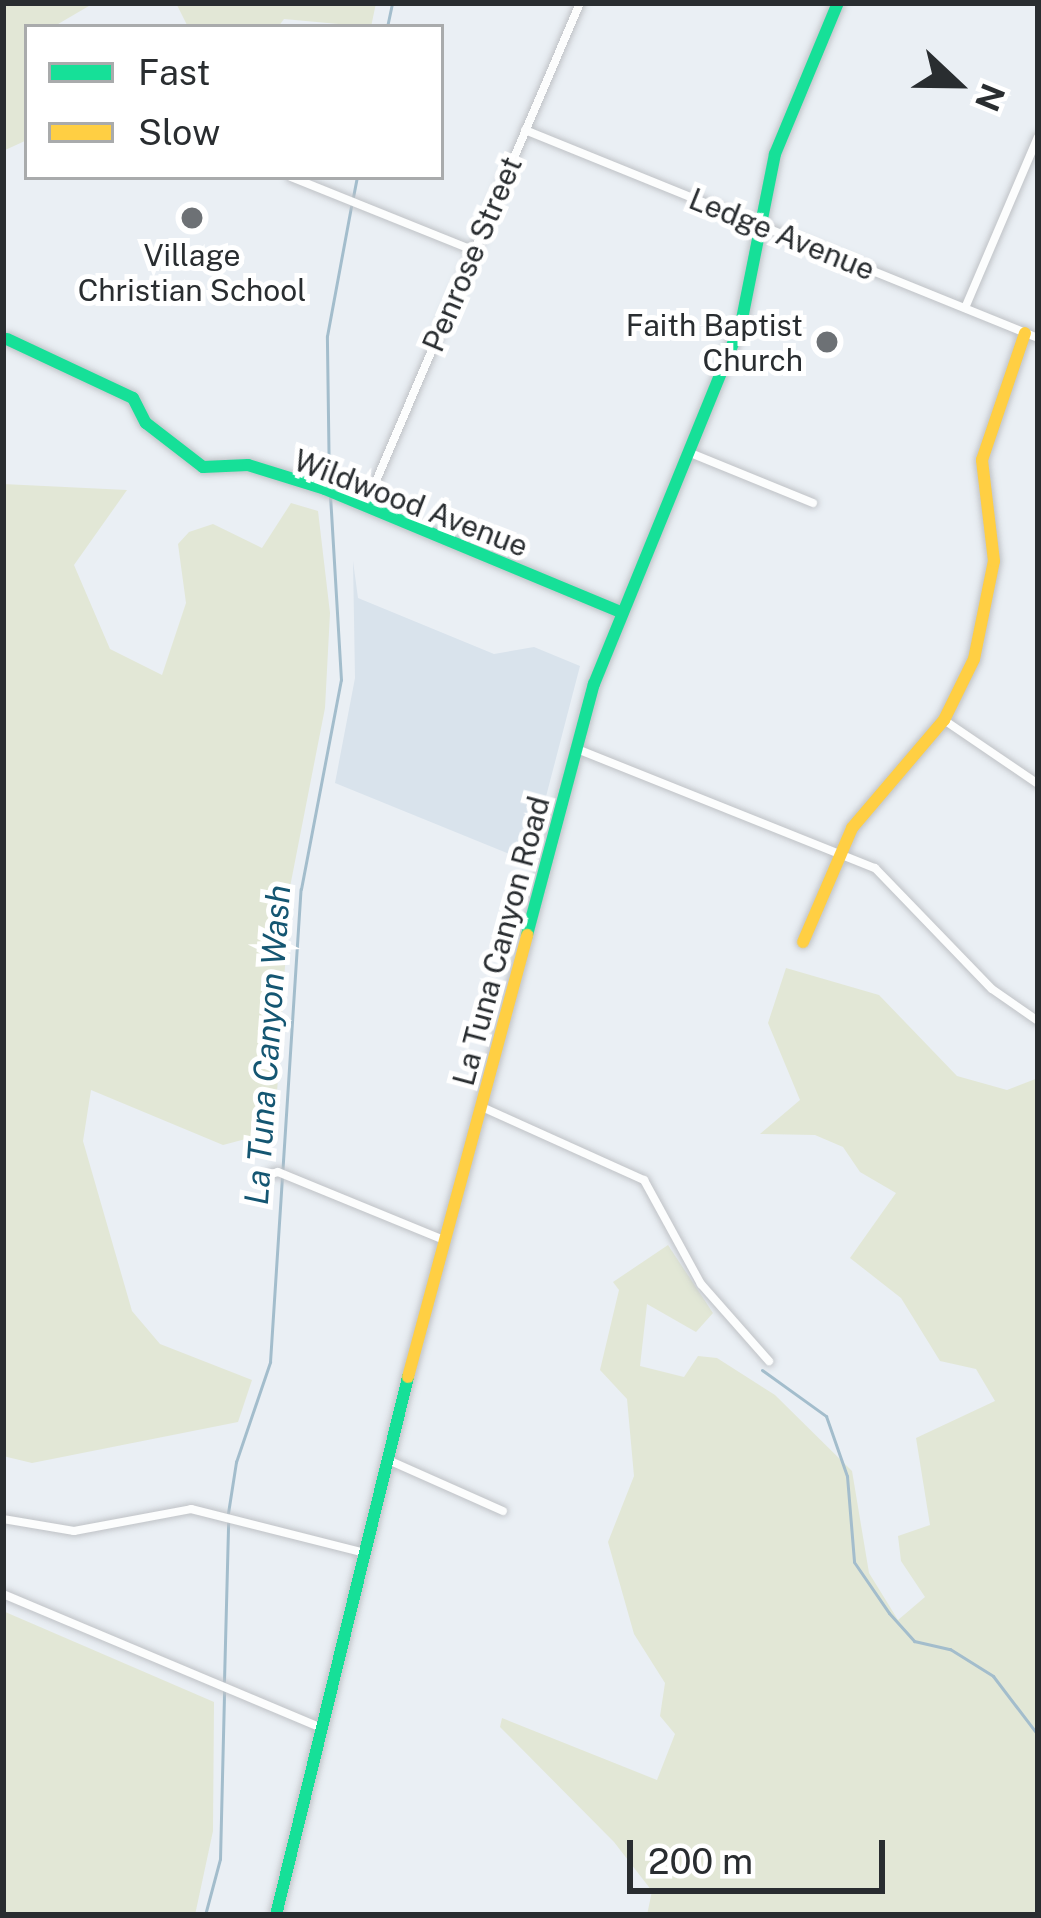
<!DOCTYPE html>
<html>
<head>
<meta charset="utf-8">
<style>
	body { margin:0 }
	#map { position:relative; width:1041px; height:1918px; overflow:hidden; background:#eaeff4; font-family:"Public Sans",sans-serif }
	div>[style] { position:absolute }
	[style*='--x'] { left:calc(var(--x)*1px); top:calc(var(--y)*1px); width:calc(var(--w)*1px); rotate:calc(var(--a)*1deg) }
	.built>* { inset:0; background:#d9e3ec }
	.green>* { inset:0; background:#e2e7d6 }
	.stream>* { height:3px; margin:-1.5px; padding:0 1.5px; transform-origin:1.5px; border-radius:1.5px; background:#a3bdcc }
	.roads { filter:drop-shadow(0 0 3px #bfc2c6) drop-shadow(0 0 3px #bfc2c6) }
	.street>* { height:8px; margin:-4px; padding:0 4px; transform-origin:4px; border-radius:4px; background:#fcfdfd }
	.fast>* { height:12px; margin:-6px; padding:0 6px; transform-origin:6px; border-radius:6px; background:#16e098 }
	.slow>* { height:12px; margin:-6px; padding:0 6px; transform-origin:6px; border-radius:6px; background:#ffcf43 }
	.dots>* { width:33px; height:33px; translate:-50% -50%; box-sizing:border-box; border:6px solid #fff; border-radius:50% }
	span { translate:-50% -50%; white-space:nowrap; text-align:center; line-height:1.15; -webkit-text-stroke:10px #fff; paint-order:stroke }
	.street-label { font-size:30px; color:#292d30 }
	.poi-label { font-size:30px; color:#292d30 }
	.right { translate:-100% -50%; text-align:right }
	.water-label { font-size:33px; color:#145672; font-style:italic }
	.frame { position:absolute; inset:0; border:6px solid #292d30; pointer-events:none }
	.legend { position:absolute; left:24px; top:24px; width:420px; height:156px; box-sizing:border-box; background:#fff; border:3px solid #a9abac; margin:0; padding:15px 21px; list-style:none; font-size:36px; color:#292d30 }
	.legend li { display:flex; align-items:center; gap:24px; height:60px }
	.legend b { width:60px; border:3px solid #a9abac }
	.north { position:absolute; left:897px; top:24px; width:120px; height:120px; -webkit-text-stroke:9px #fff; paint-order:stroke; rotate:112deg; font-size:33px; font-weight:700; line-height:48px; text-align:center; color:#292d30 }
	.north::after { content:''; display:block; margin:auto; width:42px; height:54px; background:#292d30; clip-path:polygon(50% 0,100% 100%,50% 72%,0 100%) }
	.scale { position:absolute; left:627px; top:1840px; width:258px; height:54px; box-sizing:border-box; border:6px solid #292d30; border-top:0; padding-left:15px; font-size:36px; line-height:42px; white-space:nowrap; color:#292d30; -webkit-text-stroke:9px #fff; paint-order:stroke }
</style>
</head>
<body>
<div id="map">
	<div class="built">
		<i style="clip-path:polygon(353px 561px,358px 598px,494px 654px,534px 647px,580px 666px,529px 862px,335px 783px,355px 678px)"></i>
	</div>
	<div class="green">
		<i style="clip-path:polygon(3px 3px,94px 3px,53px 27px,27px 27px,27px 140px,3px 151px)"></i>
		<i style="clip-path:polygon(176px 3px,376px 3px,371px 27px,284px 19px,278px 27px,188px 27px)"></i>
		<i style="clip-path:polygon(3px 484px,127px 490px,74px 565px,110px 649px,162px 675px,186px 603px,178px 544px,189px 532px,213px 524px,262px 548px,291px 503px,318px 511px,330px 613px,325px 708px,290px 887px,277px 1093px,264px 1134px,223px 1145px,91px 1090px,83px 1141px,132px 1311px,160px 1344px,252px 1380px,238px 1422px,32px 1463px,3px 1456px)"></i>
		<i style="clip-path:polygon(786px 968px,879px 995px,957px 1076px,1007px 1090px,1038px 1078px,1038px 1915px,647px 1915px,652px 1891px,614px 1842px,500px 1727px,502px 1718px,657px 1780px,675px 1734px,660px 1716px,665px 1683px,634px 1634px,608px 1542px,634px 1476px,627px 1399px,600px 1370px,619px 1290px,613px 1282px,668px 1245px,713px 1313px,696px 1332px,647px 1304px,640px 1366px,684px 1377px,698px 1356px,717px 1358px,775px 1395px,852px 1471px,869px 1573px,898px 1620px,925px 1597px,901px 1561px,898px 1536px,930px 1525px,916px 1438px,995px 1401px,976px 1369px,940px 1361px,901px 1298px,850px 1258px,896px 1193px,860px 1172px,843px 1147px,815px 1135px,760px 1134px,800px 1100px,768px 1023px)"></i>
		<i style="clip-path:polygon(3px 1611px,214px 1702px,213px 1831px,195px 1915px,3px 1915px)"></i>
	</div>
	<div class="stream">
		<i style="--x:387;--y:27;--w:25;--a:-78"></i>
		<i style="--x:353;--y:197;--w:20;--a:-79"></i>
		<i style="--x:329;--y:488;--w:152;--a:-90.8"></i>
		<i style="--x:327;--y:336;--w:132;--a:-79.5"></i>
		<i style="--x:762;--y:1370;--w:79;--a:35.7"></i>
		<i style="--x:826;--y:1416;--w:64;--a:70.7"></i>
		<i style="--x:847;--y:1476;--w:86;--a:85.3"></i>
		<i style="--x:854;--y:1562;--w:62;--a:55.5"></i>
		<i style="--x:889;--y:1613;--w:38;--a:48"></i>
		<i style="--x:914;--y:1641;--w:37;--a:13"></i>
		<i style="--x:950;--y:1649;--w:51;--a:32.1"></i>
		<i style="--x:993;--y:1676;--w:74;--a:52.7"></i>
		<i style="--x:228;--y:1513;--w:52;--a:-81.1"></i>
		<i style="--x:236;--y:1462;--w:106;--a:-71.2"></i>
		<i style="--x:270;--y:1362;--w:474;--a:-86.3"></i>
		<i style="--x:301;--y:889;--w:213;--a:-79.2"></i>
		<i style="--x:341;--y:680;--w:183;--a:-93.4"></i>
		<i style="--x:224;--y:1681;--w:158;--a:-88.5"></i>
		<i style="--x:205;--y:1915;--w:58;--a:-75"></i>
		<i style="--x:220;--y:1859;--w:168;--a:-88.6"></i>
	</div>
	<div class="roads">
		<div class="street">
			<i style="--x:525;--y:130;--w:554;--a:22.07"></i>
			<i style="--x:291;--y:177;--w:196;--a:21.9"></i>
			<i style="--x:965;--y:308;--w:186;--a:-66.9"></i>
			<i style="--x:688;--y:452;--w:135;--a:22.2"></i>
			<i style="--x:365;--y:507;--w:548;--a:-66.9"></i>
			<i style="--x:944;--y:720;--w:114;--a:34.2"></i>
			<i style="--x:577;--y:749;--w:321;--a:21.8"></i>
			<i style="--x:875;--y:868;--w:168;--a:46"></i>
			<i style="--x:992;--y:989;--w:56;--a:34.8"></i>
			<i style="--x:482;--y:1107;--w:178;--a:24.3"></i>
			<i style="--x:644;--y:1180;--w:119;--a:61.3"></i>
			<i style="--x:701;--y:1284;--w:103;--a:48.6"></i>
			<i style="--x:268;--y:1175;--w:10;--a:-17"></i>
			<i style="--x:278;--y:1172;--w:179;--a:22.3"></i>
			<i style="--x:386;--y:1459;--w:128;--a:24"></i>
			<i style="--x:3;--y:1519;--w:72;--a:9.6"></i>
			<i style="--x:74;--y:1531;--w:119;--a:-10.6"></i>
			<i style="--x:191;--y:1509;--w:175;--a:14.2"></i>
			<i style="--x:3;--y:1594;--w:341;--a:22.8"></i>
		</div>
		<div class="fast">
			<i style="--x:7;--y:339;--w:139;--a:25.1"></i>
			<i style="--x:133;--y:398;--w:28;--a:63"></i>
			<i style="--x:146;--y:423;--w:72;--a:37.7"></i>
			<i style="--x:203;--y:467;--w:45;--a:-2.5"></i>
			<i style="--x:248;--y:465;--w:81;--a:17.3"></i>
			<i style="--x:325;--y:489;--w:320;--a:22.6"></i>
			<i style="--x:527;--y:935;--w:260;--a:-75.1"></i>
			<i style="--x:594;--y:684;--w:389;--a:-67.8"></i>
			<i style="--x:741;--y:324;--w:173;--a:-78.7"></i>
			<i style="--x:775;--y:154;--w:164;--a:-67.4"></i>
			<i style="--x:276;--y:1915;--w:554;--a:-76.21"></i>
		</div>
		<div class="slow">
			<i style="--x:803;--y:942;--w:124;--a:-66.7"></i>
			<i style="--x:852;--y:828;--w:142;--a:-49.6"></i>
			<i style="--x:944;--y:720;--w:68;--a:-63.8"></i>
			<i style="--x:974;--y:659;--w:100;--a:-78.5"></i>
			<i style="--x:994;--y:561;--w:102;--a:-96.8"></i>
			<i style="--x:982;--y:460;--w:134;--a:-71.3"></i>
			<i style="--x:408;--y:1377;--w:458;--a:-74.9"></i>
		</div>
	</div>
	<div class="dots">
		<i style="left:192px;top:218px;background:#6d7175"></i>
		<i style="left:827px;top:342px;background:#6d7175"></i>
	</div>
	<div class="street-label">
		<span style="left:782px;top:234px;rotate:22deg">Ledge Avenue</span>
		<span style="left:472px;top:254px;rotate:-67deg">Penrose Street</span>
		<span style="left:411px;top:503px;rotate:21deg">Wildwood Avenue</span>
		<span style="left:501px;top:941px;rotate:-75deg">La Tuna Canyon Road</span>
	</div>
	<div class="poi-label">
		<span style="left:192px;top:272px">Village<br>Christian School</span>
		<span class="right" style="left:803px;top:342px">Faith Baptist<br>Church</span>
	</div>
	<div class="water-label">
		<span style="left:268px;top:1045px;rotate:-86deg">La Tuna Canyon Wash</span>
	</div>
	<div class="frame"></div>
	<ul class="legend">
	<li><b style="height:15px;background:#16e098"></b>Fast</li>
	<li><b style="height:15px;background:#ffcf43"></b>Slow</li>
	</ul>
	<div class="north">N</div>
	<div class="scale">200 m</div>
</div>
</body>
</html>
